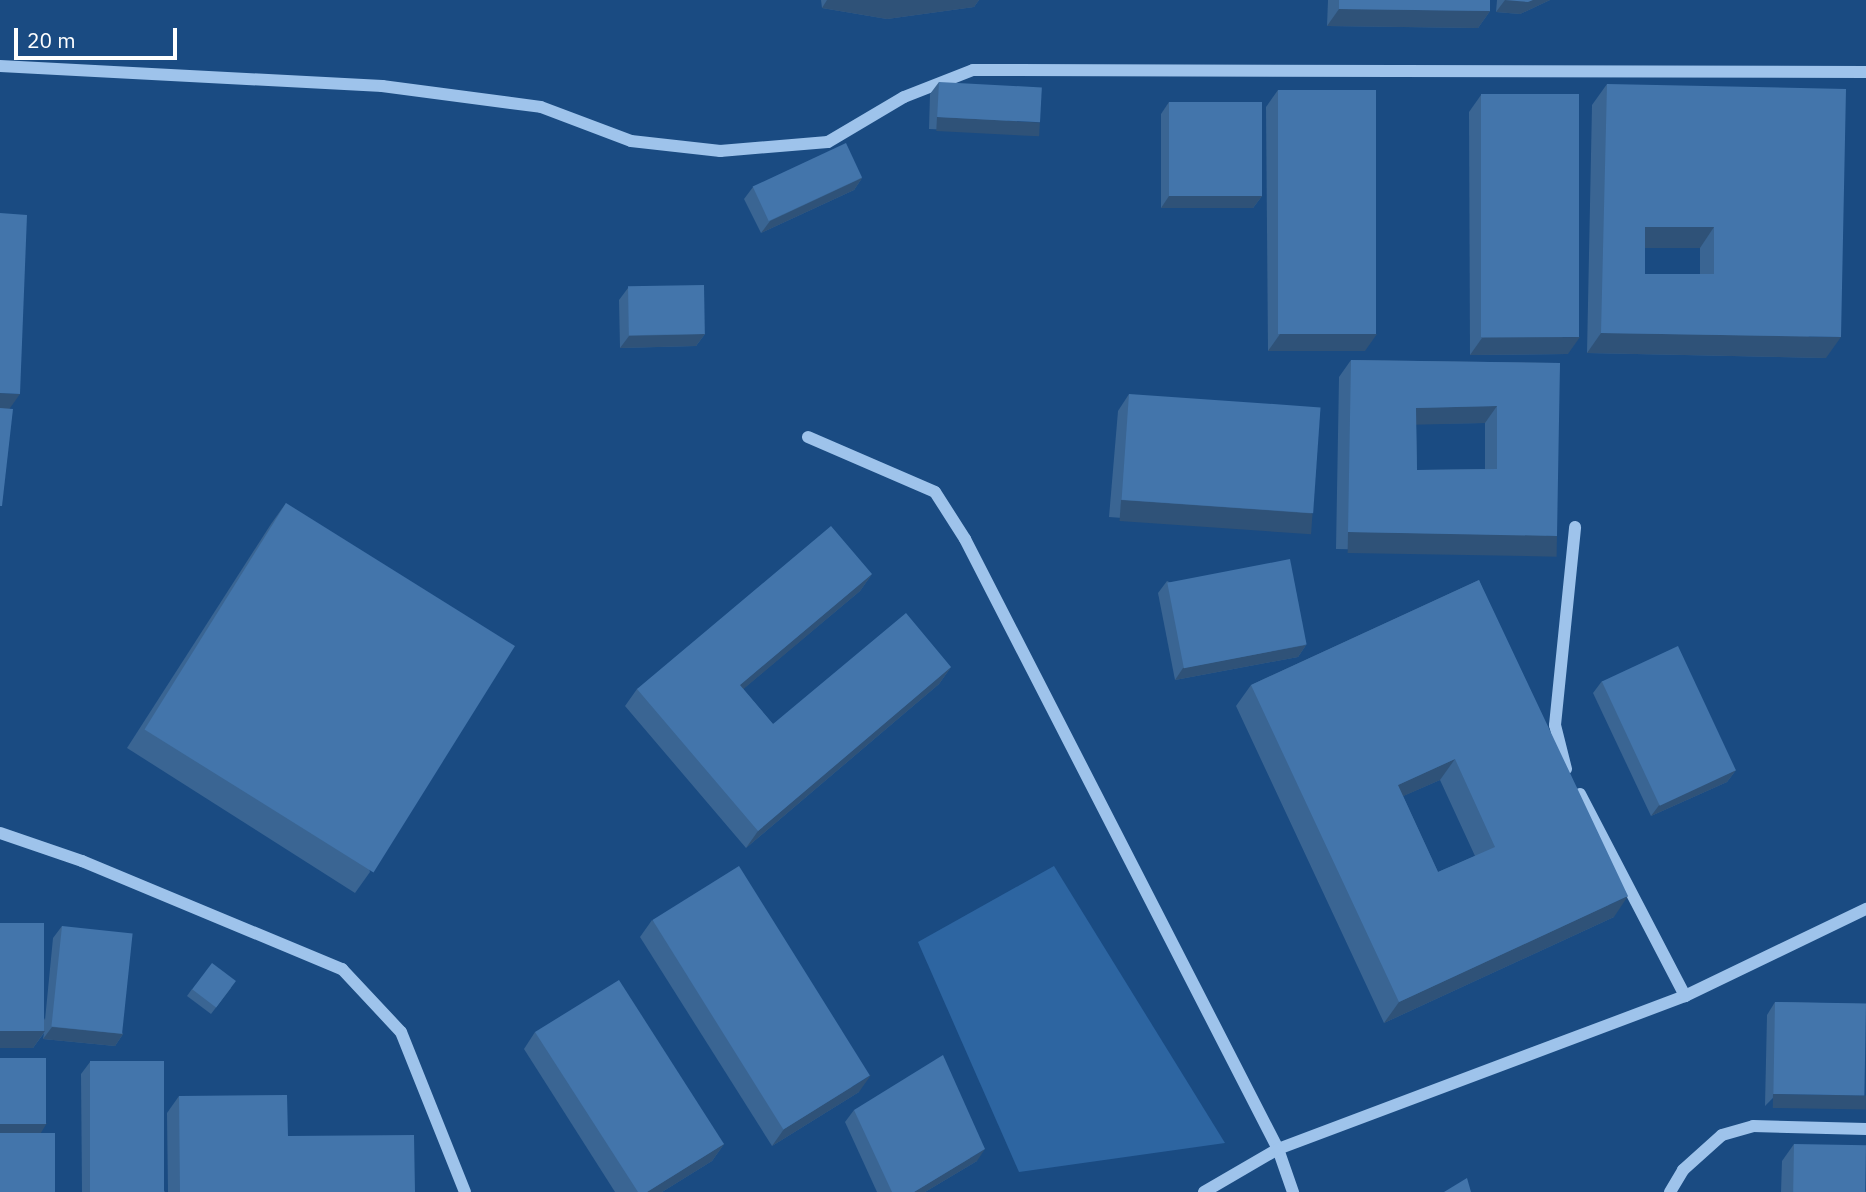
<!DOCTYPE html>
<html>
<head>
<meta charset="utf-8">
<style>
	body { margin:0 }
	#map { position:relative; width:1866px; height:1192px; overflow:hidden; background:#1a4b82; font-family:"IBM Plex Sans",sans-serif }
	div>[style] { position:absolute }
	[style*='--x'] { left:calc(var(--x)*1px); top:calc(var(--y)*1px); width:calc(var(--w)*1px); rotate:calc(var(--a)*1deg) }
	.green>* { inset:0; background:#2d65a1 }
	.minor>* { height:12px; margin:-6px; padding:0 6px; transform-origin:6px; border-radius:6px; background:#9ec3eb }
	.wall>* { inset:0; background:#3a6593 }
	.shaded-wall>* { inset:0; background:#2f5278; transform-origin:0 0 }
	.building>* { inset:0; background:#4375ab; transform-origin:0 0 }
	span { translate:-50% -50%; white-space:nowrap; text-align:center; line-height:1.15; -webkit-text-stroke:6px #1a4b82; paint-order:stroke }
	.scale { position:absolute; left:14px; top:28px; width:163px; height:32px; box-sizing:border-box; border:4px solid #fff; border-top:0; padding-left:9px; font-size:21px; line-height:24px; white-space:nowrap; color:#fff; -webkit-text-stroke:5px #1a4b82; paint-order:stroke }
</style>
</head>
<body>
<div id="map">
	<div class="green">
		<i style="clip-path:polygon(1054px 866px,1225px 1143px,1019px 1172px,918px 942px)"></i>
	</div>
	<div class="minor">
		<i style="--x:0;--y:66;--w:383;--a:3"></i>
		<i style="--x:382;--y:86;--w:160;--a:7.5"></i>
		<i style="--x:541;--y:107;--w:96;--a:20.7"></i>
		<i style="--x:631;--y:141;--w:90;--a:6.4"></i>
		<i style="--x:720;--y:151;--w:108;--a:-4.8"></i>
		<i style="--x:828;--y:142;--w:88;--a:-30.6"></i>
		<i style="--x:904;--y:97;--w:74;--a:-21.4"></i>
		<i style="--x:973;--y:70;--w:893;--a:0.13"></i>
		<i style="--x:808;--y:437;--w:138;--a:23.4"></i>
		<i style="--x:935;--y:492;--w:56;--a:57.4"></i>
		<i style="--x:965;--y:539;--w:686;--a:62.84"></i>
		<i style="--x:1278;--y:1149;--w:46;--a:70.8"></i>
		<i style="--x:1566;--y:769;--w:45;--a:-104"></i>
		<i style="--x:1555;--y:725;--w:199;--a:-84.2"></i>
		<i style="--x:1580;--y:794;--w:228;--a:62.5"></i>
		<i style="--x:0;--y:833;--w:87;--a:18.9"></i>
		<i style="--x:82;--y:861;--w:282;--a:22.6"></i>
		<i style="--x:342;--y:969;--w:86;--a:46.9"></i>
		<i style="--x:401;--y:1032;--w:172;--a:68.2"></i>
		<i style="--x:1204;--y:1192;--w:86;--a:-30.2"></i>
		<i style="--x:1278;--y:1149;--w:435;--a:-20.6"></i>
		<i style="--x:1685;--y:996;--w:201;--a:-25.7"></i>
		<i style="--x:1670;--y:1192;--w:26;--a:-59"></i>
		<i style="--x:1683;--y:1170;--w:52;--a:-41.9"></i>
		<i style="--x:1722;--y:1135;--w:32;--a:-16"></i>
		<i style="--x:1753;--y:1126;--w:113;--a:1.5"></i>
	</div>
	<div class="wall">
		<i style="clip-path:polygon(821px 0,979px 0,974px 7px,887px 19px,822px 8px)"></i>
		<i style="clip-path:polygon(1328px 0,1490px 0,1490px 11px,1478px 28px,1327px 26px)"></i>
		<i style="clip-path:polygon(1497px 0,1550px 0,1520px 14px,1496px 12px)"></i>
		<i style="clip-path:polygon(939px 82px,1032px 134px,929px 129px,930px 94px)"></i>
		<i style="clip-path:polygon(evenodd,1607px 84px,1826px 358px,1587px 353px,1592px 105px,1607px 84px,1645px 248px,1700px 248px,1700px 274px,1645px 274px,1645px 248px)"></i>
		<i style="clip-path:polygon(1278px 90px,1365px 351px,1268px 351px,1266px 107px)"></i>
		<i style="clip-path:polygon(1481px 95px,1568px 354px,1470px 355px,1469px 112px)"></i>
		<i style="clip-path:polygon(1169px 102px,1262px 196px,1253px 208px,1161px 208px,1161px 114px)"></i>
		<i style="clip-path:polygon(862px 178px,854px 190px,761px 233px,744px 199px,753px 187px)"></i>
		<i style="clip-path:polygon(628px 288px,705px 334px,696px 346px,620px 348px,619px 300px)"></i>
		<i style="clip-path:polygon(evenodd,1351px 360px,1560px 363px,1545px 553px,1336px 549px,1339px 377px,1351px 360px,1485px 423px,1485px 469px,1417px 470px,1416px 424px,1485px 423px)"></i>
		<i style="clip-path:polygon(1129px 394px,1312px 514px,1300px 531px,1109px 517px,1118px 411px)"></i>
		<i style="clip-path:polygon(286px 503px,370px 872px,355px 893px,127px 748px,271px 524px)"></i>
		<i style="clip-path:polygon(872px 574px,860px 591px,743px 689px,773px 724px,951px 667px,939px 684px,746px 848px,625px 706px,637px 689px)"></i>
		<i style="clip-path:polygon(evenodd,1479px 580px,1614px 917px,1384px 1023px,1236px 706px,1251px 685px,1479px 580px,1440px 780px,1475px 856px,1438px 872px,1403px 796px,1440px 780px)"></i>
		<i style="clip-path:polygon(1167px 581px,1306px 645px,1298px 657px,1175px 680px,1158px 593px)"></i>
		<i style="clip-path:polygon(1602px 681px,1736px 770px,1727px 782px,1651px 816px,1593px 693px)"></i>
		<i style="clip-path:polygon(652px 920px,859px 1092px,772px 1146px,640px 937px)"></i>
		<i style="clip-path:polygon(0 923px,45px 1020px,53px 938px,62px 926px,123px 1034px,115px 1046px,43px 1039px,44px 1033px,33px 1048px,0 1048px)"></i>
		<i style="clip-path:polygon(231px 988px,211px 1014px,187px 996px,192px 989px)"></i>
		<i style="clip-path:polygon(1775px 1002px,1866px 1004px,1765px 1106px,1767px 1015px)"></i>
		<i style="clip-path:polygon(535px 1032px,724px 1144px,712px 1161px,662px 1192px,615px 1192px,524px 1049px)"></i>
		<i style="clip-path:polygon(90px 1062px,165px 1192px,82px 1192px,81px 1074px)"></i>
		<i style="clip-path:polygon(179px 1096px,415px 1192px,168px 1192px,167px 1113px)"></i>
		<i style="clip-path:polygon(854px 1110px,977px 1161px,925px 1192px,877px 1192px,845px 1122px)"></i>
		<i style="clip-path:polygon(1794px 1144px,1866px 1192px,1781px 1192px,1782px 1161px)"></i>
	</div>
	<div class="shaded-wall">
		<i style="clip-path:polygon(827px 0,979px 0,974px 7px,887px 19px,822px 8px)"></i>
		<i style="clip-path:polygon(1505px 0,1550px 0,1520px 14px,1496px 12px)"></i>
		<i style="clip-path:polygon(1339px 9px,1490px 11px,1478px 28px,1327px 26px)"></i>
		<i style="left:937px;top:117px;width:103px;height:14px;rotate:3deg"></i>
		<i style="clip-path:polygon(862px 178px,854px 190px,761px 233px,770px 221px)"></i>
		<i style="clip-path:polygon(1169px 196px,1262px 196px,1253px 208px,1161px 208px)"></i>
		<i style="clip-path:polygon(1645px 227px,1714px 227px,1700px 248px,1630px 248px)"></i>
		<i style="clip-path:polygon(1601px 333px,1841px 337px,1826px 358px,1587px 353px)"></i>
		<i style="clip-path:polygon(705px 334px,696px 346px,620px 348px,629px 336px)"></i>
		<i style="clip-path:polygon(1280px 334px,1377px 334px,1365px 351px,1268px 351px)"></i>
		<i style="clip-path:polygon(1580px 337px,1568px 354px,1470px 355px,1482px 338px)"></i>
		<i style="clip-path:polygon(0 393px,20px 394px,8px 411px,0 411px)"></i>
		<i style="clip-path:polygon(1497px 406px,1485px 423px,1404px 425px,1416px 408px)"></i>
		<i style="left:1121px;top:500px;width:192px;height:21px;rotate:4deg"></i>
		<i style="left:1348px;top:532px;width:209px;height:21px;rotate:1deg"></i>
		<i style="clip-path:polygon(872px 574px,860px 591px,728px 702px,740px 685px)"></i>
		<i style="clip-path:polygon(1306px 645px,1298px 657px,1175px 680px,1183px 668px)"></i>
		<i style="clip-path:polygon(951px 667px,939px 684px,746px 848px,758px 831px)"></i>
		<i style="clip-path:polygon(1455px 759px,1440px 780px,1383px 805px,1398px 785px)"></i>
		<i style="clip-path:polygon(1736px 770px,1727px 782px,1651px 816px,1660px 804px)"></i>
		<i style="clip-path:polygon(1628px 896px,1614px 917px,1384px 1023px,1399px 1002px)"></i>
		<i style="clip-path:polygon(52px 1027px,123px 1034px,115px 1046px,43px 1039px)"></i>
		<i style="clip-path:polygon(0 1031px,45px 1031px,33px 1048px,0 1048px)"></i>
		<i style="clip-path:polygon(871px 1075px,859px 1092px,772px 1146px,784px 1129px)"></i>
		<i style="left:1773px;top:1094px;width:93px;height:14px;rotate:1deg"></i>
		<i style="clip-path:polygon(47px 1123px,39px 1136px,0 1136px,0 1124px)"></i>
		<i style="clip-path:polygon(724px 1144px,712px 1161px,662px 1192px,647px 1192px)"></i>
		<i style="clip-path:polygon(985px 1149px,977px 1161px,925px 1192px,914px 1192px)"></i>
	</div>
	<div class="building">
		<i style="clip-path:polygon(1339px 0,1490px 0,1490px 11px,1339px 9px)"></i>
		<i style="clip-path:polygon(1505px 0,1533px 0,1528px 2px)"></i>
		<i style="left:939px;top:82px;width:103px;height:35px;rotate:3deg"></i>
		<i style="clip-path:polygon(evenodd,1607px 84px,1846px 89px,1841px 337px,1601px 333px,1607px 84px,1645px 227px,1714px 227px,1714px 274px,1645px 274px,1645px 227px)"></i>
		<i style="left:1278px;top:90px;width:98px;height:244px"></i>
		<i style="left:1579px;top:94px;width:243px;height:98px;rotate:90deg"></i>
		<i style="left:1169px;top:102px;width:93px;height:94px"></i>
		<i style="left:846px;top:143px;width:38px;height:103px;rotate:65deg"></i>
		<i style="clip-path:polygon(0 213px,27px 215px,20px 394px,0 393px)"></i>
		<i style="left:704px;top:285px;width:49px;height:76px;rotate:89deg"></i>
		<i style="clip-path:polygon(evenodd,1351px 360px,1560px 363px,1557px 536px,1348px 532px,1351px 360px,1497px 406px,1497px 469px,1417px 470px,1416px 408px,1497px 406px)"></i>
		<i style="left:1129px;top:394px;width:192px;height:106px;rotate:4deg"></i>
		<i style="clip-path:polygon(0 408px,13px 409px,2px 506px,0 506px)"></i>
		<i style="left:286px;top:503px;width:270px;height:267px;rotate:32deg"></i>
		<i style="clip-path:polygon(831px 526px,872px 574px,740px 685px,773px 724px,906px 613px,951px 667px,758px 831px,637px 689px)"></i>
		<i style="left:1290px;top:559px;width:87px;height:125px;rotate:79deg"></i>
		<i style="clip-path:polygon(evenodd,1479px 580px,1628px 896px,1399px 1002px,1251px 685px,1479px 580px,1455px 759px,1495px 847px,1438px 872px,1398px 785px,1455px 759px)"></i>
		<i style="left:1678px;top:646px;width:137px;height:84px;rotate:65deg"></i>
		<i style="left:739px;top:866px;width:247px;height:102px;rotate:58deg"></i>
		<i style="left:0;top:923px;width:44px;height:108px"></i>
		<i style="left:62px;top:926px;width:71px;height:101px;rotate:6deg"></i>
		<i style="left:212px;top:963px;width:30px;height:33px;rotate:37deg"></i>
		<i style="clip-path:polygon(619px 980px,724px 1144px,647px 1192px,638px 1192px,535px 1032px)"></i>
		<i style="left:1775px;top:1002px;width:91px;height:92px;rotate:1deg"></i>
		<i style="clip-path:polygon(943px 1055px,985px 1149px,914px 1192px,892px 1192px,854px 1110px)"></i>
		<i style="left:0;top:1058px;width:46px;height:66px"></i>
		<i style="left:164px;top:1061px;width:131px;height:74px;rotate:90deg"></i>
		<i style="clip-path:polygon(287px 1095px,288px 1136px,414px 1135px,415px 1192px,180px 1192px,179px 1096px)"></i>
		<i style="left:0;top:1133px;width:55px;height:59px"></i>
		<i style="left:1794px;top:1144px;width:72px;height:48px;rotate:1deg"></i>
		<i style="clip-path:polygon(1467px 1178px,1471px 1192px,1444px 1192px)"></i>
	</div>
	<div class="scale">20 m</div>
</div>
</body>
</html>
